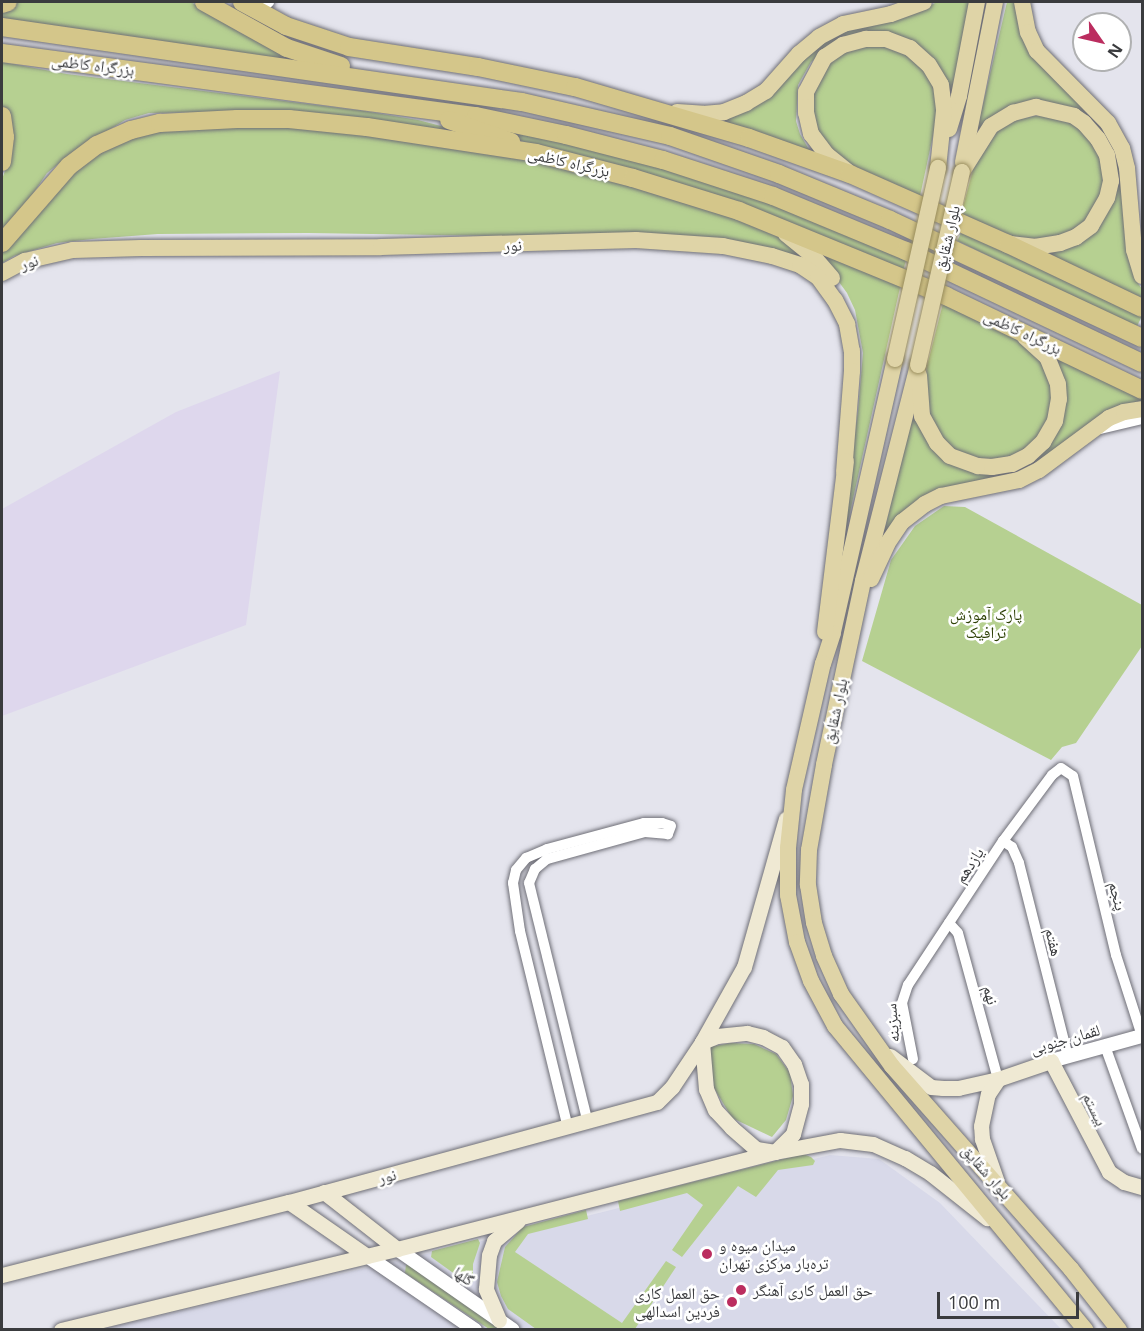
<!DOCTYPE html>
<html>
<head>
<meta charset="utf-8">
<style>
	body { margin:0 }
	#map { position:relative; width:1144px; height:1331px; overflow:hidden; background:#e4e4ed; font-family:"Open Sans","Noto Naskh Arabic",sans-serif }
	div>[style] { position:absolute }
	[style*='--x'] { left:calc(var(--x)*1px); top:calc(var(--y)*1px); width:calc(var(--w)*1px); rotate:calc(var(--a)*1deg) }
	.built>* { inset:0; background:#d8d9e9 }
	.industrial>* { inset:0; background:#ded7ed }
	.green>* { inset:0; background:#b6d091; transform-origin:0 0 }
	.roads { filter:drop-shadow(0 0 2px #6f6f77) drop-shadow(0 0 2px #6f6f77) }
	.minor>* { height:10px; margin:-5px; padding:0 5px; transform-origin:5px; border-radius:5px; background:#fff }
	.tertiary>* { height:14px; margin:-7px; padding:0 7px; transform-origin:7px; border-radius:7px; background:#fff }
	.secondary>* { height:15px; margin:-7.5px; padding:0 7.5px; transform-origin:7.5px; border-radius:7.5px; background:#efe9d3 }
	.primary>* { height:16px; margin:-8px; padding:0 8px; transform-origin:8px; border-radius:8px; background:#dfd4a7 }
	.trunk>* { height:18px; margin:-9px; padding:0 9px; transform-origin:9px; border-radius:9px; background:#d4c68a }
	.bridges { filter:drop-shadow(0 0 2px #988c5c) drop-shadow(0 0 2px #988c5c) }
	.primary-bridge>* { height:16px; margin:-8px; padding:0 8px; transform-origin:8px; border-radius:8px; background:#dfd4a7 }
	.dots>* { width:16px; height:16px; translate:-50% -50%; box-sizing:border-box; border:3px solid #fff; border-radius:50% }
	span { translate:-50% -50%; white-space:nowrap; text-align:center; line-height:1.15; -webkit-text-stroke:5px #fff; paint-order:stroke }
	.street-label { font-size:16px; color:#3a3b3e }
	.park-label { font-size:16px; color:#2e4005 }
	.poi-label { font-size:16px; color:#3a3b3e }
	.left { translate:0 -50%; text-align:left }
	.right { translate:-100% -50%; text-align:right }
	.frame { position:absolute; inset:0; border:3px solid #3a3b3e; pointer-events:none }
	.north { position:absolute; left:1072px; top:12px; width:60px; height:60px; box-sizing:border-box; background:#fff; border:2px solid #b0b1b2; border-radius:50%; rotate:124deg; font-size:16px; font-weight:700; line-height:24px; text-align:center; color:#3a3b3e }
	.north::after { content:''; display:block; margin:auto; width:21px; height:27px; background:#bb2d5f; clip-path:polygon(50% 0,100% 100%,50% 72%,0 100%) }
	.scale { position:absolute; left:937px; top:1292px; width:142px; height:27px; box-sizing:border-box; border:3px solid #3a3b3e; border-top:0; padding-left:8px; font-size:18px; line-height:21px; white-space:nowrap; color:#3a3b3e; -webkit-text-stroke:4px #fff; paint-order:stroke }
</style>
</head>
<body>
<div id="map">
	<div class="built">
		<i style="clip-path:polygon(830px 1155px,879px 1159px,940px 1203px,1061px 1329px,99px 1330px,551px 1225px)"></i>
	</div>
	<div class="industrial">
		<i style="clip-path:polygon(280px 371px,246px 625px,2px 716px,2px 509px,176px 412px)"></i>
	</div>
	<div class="green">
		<i style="clip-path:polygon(18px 2px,191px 2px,241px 33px,278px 50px,320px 64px,2px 22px,2px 10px)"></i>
		<i style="clip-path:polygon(937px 2px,970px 2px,949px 109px,923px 50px,835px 42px,811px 62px,798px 85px,796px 121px,800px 134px,808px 148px,822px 160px,704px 119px,727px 117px,835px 34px,915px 13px)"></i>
		<i style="clip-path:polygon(1007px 2px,1016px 2px,1016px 14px,1095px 117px,1117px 152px,1135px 279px,1142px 289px,1142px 301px,1045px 253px,1079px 243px,1116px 173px,1072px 109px,1039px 101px,975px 138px)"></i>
		<i style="clip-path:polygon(879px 44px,905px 51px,933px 81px,939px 108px,920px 196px,854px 168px,827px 150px,811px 114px,814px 89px,825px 68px,845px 49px)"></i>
		<i style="clip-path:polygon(2px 62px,67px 74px,364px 111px,418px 120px,479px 136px,292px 111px,149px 113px,125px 120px,73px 152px,47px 173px,28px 201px,2px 230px,2px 179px,12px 152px,8px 119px,2px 105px)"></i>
		<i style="clip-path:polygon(1044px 114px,1074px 123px,1099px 150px,1104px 187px,1098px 204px,1076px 232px,1043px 241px,1016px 238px,961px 214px,974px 166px,998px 130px,1010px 121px)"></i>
		<i style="clip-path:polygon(463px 121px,625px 156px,768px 202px,906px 260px,903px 271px)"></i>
		<i style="clip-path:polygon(304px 125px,515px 158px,609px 178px,755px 223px,803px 251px,853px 339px,803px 260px,500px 236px,308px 233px,158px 234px,92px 239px,57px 243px,14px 256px,2px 263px,2px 250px,90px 155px,150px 131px)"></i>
		<i style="left:963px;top:229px;width:199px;height:13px;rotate:26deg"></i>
		<i style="clip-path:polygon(823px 248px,901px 283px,834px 584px,858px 411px,863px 353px,855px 310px,847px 293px,823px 260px)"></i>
		<i style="clip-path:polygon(943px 303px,1027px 344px,1049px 372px,1053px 407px,1042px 433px,1021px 453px,993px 460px,979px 459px,957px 452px,939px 437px,932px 425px,925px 388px,927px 366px)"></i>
		<i style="clip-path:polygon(1047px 350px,1142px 397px,1142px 404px,1101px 415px,1028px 470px,945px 490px,880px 550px,916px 396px,925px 437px,993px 472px,1059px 425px)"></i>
		<i style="clip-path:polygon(944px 506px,965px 507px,1142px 605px,1142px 646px,1076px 743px,1062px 747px,1051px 760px,862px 661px,891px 560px,915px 526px)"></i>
		<i style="clip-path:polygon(731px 1043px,754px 1044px,776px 1054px,790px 1073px,793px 1096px,786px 1120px,772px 1137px,732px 1118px,714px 1088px,709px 1047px)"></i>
		<i style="clip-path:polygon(803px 1154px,811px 1157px,815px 1161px,813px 1165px,778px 1170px,756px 1197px,738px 1186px,682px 1257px,672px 1250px,703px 1205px,687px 1193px,620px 1211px,618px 1201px)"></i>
		<i style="clip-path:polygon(586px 1210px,588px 1219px,528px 1234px,515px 1252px,622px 1323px,666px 1261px,676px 1267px,635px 1329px,536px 1329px,508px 1309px,501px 1296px,497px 1282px,505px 1247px,523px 1227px)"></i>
		<i style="clip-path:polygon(478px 1239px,480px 1243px,473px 1264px,473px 1281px,470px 1285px,431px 1257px,432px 1251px)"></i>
		<i style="clip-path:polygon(406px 1265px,410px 1265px,505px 1329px,489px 1329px,405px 1273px)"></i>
	</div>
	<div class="roads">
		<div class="minor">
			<i style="--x:258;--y:12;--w:15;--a:-42"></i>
			<i style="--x:1100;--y:429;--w:43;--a:-13.4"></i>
			<i style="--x:1003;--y:841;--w:11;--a:34"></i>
			<i style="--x:1012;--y:847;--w:17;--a:66"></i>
			<i style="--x:1019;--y:863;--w:199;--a:75.8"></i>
			<i style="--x:949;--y:923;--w:13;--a:48"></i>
			<i style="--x:958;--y:933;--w:151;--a:74.7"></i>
			<i style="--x:1105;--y:1046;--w:109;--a:70.2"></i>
			<i style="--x:913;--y:1059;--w:57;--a:-101.1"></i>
			<i style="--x:902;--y:1003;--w:19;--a:-72"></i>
			<i style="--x:908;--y:985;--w:173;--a:-56.6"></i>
			<i style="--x:1003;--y:841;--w:82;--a:-53.4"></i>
			<i style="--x:1052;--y:775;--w:11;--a:-38"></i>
			<i style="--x:1061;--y:768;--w:14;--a:34"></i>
			<i style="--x:1073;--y:776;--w:184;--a:76.5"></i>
			<i style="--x:1116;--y:955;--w:85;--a:72.2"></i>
			<i style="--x:568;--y:1128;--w:203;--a:-103.7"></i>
			<i style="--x:520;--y:931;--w:49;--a:-98.3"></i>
			<i style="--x:513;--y:883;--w:13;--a:-77"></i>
			<i style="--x:516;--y:870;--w:16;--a:-50"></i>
			<i style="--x:526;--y:858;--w:23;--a:-23"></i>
			<i style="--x:547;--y:849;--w:100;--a:-15"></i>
			<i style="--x:644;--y:823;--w:18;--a:0"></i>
			<i style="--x:662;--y:823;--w:9;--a:18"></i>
			<i style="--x:671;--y:826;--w:9;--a:111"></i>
			<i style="--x:668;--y:834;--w:23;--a:-175"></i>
			<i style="--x:645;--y:832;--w:102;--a:164.6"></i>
			<i style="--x:547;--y:859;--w:16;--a:140"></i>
			<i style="--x:535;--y:869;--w:15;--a:113"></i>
			<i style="--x:529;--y:883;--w:247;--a:76.2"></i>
		</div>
		<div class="tertiary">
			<i style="--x:1051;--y:1061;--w:94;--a:-15.4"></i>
			<i style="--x:397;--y:1249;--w:141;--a:34.9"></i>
			<i style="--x:367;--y:1256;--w:131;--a:34.4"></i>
		</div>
		<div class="secondary">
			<i style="--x:747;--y:1033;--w:16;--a:14"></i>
			<i style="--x:763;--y:1037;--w:21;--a:28"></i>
			<i style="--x:782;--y:1047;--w:21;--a:55"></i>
			<i style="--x:794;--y:1064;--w:21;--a:71"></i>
			<i style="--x:801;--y:1084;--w:20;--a:90"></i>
			<i style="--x:801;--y:1104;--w:31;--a:105"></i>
			<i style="--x:793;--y:1134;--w:25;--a:135"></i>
			<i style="--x:775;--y:1152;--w:19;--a:-171"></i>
			<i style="--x:756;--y:1149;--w:33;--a:-139"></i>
			<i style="--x:731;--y:1127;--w:23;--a:-133"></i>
			<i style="--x:715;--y:1110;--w:23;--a:-113"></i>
			<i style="--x:706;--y:1089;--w:47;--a:-94.9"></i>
			<i style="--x:702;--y:1042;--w:16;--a:-22"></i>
			<i style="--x:717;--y:1036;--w:30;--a:-6"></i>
			<i style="--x:890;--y:1056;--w:51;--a:37.1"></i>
			<i style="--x:931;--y:1087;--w:12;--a:5"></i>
			<i style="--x:943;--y:1088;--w:15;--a:0"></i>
			<i style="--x:958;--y:1088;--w:41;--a:-12.7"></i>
			<i style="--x:998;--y:1079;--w:56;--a:-18.8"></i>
			<i style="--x:1051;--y:1061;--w:125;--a:62.4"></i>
			<i style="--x:1109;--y:1172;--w:18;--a:34"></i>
			<i style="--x:1124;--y:1182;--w:19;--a:16"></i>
			<i style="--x:997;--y:1182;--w:46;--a:-109.2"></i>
			<i style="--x:982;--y:1139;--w:13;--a:-94"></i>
			<i style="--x:981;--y:1126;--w:33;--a:-78"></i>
			<i style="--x:988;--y:1094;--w:18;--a:-56"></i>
			<i style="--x:324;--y:1192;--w:93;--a:38"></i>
			<i style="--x:289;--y:1202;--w:95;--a:34.7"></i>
			<i style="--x:2;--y:1275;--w:296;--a:-14.3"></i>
			<i style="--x:289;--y:1202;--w:381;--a:-15.2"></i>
			<i style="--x:657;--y:1102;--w:21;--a:-45"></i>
			<i style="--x:672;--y:1087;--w:54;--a:-56.3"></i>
			<i style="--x:702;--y:1042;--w:86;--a:-60.8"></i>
			<i style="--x:744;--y:967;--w:154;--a:-74.2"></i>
			<i style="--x:499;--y:1320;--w:34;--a:-113"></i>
			<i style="--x:486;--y:1289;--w:34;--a:-85"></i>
			<i style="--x:489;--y:1255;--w:15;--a:-70"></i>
			<i style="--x:494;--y:1241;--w:31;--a:-40"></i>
			<i style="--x:61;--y:1330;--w:346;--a:-13.6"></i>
			<i style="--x:397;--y:1249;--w:390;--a:-14.4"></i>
			<i style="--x:775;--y:1152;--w:66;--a:-10.5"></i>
			<i style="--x:840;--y:1140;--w:33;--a:7"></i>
			<i style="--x:873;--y:1144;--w:35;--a:24"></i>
			<i style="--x:905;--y:1158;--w:29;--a:31"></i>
			<i style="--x:930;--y:1173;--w:73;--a:38.3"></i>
		</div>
		<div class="primary">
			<i style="--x:1022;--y:2;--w:31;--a:79"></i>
			<i style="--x:1028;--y:32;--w:21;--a:65"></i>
			<i style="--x:1037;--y:51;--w:101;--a:45.4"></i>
			<i style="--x:1108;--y:123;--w:29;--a:61"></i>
			<i style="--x:1122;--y:148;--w:21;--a:76"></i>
			<i style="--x:1127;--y:168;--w:82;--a:85.1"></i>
			<i style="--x:1134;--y:250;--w:27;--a:73"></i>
			<i style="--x:677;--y:112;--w:26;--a:4"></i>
			<i style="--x:703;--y:114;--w:21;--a:-5"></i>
			<i style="--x:724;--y:112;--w:24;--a:-22"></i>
			<i style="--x:746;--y:103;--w:23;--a:-31"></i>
			<i style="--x:766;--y:91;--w:50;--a:-48.3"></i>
			<i style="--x:799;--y:54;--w:26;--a:-40"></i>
			<i style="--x:819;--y:37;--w:27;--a:-28"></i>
			<i style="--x:843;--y:24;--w:49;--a:-11.8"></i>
			<i style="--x:891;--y:14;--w:35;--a:-20"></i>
			<i style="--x:949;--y:129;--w:34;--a:-73"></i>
			<i style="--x:959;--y:96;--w:96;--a:-79.2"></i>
			<i style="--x:963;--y:162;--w:163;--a:-78.7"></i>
			<i style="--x:847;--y:171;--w:26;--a:-141"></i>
			<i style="--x:827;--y:155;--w:26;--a:-127"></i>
			<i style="--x:811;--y:134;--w:22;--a:-103"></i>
			<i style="--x:806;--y:113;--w:21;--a:-90"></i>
			<i style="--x:806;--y:92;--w:40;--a:-62"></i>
			<i style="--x:825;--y:57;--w:22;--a:-34"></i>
			<i style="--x:843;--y:45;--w:24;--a:-15"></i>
			<i style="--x:866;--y:39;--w:20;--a:0"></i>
			<i style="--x:886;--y:39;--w:26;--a:21"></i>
			<i style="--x:910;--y:48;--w:25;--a:42"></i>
			<i style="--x:929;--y:65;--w:23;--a:59"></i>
			<i style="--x:941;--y:85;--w:26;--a:83"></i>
			<i style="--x:944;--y:111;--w:57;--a:96"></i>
			<i style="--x:962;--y:172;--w:54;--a:-57.8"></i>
			<i style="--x:991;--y:126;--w:26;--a:-31"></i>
			<i style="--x:1013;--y:113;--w:24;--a:-15"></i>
			<i style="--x:1036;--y:107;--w:39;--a:13"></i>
			<i style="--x:1074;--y:116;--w:12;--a:35"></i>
			<i style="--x:1084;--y:123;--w:21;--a:49"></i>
			<i style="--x:1098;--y:139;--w:18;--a:61"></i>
			<i style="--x:1107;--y:155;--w:26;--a:81"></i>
			<i style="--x:1111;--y:181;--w:17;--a:103"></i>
			<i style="--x:1107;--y:198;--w:32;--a:120"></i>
			<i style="--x:1091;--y:226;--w:19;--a:144"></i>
			<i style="--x:1076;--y:237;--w:17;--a:159"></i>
			<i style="--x:1060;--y:243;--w:24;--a:171"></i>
			<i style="--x:1036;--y:247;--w:24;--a:-173"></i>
			<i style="--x:786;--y:234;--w:35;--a:39"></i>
			<i style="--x:813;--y:256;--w:29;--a:49"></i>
			<i style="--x:2;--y:273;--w:26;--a:-28"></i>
			<i style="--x:25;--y:261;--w:49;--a:-12.9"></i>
			<i style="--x:73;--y:250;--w:68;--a:-1.7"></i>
			<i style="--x:141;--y:248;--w:240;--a:-0.2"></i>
			<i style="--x:381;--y:247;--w:255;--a:-1.6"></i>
			<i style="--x:636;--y:240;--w:87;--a:3.9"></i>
			<i style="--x:723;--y:246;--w:50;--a:11.5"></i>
			<i style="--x:772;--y:256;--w:29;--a:18"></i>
			<i style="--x:800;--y:265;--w:22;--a:34"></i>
			<i style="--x:818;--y:277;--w:29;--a:54"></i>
			<i style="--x:835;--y:300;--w:27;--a:63"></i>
			<i style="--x:847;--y:324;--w:27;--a:80"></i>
			<i style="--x:852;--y:351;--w:20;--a:90"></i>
			<i style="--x:852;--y:371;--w:101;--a:94.5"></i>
			<i style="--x:895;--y:359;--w:281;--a:102.8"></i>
			<i style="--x:833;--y:633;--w:32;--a:108"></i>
			<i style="--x:823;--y:663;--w:130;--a:102.9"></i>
			<i style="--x:794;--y:790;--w:58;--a:95.9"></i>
			<i style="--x:788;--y:848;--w:47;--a:90"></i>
			<i style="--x:788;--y:895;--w:48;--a:79.2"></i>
			<i style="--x:797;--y:942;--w:41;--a:70.3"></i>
			<i style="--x:811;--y:981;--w:51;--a:61.9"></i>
			<i style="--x:835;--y:1026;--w:394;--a:50.5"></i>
			<i style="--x:918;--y:365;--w:223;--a:104.3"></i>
			<i style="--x:863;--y:581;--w:188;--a:102"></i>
			<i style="--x:824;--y:765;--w:86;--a:100"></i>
			<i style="--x:809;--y:850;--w:35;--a:92"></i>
			<i style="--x:808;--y:885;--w:38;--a:81"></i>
			<i style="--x:814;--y:923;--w:34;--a:73"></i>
			<i style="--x:824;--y:956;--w:42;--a:65.9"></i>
			<i style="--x:841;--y:994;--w:88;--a:54.7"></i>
			<i style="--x:892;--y:1066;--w:271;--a:48.6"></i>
			<i style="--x:1071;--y:1269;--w:78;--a:51.8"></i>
			<i style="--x:919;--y:375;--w:41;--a:85.8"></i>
			<i style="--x:922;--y:416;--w:31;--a:61"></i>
			<i style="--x:937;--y:443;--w:18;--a:45"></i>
			<i style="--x:950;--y:456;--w:30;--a:20"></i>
			<i style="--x:978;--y:466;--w:14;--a:4"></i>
			<i style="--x:992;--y:467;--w:20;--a:-9"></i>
			<i style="--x:1012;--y:464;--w:18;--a:-27"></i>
			<i style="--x:1028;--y:456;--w:21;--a:-43"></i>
			<i style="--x:1043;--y:442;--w:24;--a:-60"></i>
			<i style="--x:1055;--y:421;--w:22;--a:-80"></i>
			<i style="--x:1059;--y:399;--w:15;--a:-94"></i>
			<i style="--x:1058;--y:384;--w:29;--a:-112"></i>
			<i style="--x:1047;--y:357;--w:30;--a:-138"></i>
			<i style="--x:871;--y:579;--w:38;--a:-65"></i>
			<i style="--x:887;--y:544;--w:27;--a:-56"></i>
			<i style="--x:902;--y:522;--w:29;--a:-38"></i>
			<i style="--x:925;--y:504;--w:18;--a:-27"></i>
			<i style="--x:941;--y:496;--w:80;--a:-11.6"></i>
			<i style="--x:1019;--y:480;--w:22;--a:-27"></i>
			<i style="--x:1039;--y:470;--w:87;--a:-36.6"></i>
			<i style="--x:1109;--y:418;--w:16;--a:-22"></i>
			<i style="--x:1124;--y:412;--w:18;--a:-9"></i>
			<i style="--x:825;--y:632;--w:172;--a:-83"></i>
		</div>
		<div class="trunk">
			<i style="--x:204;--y:2;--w:95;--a:29"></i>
			<i style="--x:287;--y:48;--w:57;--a:18.4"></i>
			<i style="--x:242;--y:2;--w:50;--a:28.6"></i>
			<i style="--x:286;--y:26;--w:66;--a:18.4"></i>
			<i style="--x:349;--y:47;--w:131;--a:8.8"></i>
			<i style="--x:478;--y:67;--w:99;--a:11.7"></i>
			<i style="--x:575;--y:87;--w:181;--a:16.3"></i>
			<i style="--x:749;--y:138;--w:107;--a:19.6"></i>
			<i style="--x:850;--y:174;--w:173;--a:23.9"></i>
			<i style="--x:1008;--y:244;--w:148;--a:25.5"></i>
			<i style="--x:2;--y:4;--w:6;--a:-18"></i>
			<i style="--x:2;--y:27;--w:525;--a:8.21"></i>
			<i style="--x:522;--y:102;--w:152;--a:12.9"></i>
			<i style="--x:670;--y:136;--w:115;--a:19.2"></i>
			<i style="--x:779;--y:174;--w:120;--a:22.5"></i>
			<i style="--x:890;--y:220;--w:278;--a:25.1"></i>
			<i style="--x:2;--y:53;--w:478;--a:7.6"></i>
			<i style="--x:476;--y:116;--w:92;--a:11.9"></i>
			<i style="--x:566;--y:135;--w:100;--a:14.5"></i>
			<i style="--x:663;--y:160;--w:116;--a:18.1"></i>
			<i style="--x:773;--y:196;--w:144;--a:22.5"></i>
			<i style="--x:906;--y:251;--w:261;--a:25.4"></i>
			<i style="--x:2;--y:116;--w:21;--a:82"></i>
			<i style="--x:5;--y:137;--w:25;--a:97"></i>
			<i style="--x:449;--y:120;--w:66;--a:19.5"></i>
			<i style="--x:2;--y:243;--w:102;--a:-49"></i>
			<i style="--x:69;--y:166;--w:35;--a:-37"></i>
			<i style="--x:97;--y:145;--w:37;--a:-24"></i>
			<i style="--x:131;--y:130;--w:30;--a:-14"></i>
			<i style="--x:160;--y:123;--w:77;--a:-3"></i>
			<i style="--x:237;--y:119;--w:52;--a:0"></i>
			<i style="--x:289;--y:119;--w:78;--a:5.9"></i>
			<i style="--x:367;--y:127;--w:171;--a:8.7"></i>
			<i style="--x:536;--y:153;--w:100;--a:14.5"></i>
			<i style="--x:633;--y:178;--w:111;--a:17.3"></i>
			<i style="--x:739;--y:211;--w:224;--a:22.3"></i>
			<i style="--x:946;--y:296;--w:217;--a:25.6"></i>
		</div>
	</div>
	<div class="bridges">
		<div class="primary-bridge">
			<i style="--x:895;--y:359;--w:196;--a:-77.3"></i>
			<i style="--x:918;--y:365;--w:198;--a:-77.2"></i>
		</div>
	</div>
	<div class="dots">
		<i style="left:707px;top:1254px;background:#bb2d5f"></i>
		<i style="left:741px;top:1290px;background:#bb2d5f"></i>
		<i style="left:732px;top:1302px;background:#bb2d5f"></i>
	</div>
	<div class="street-label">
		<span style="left:93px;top:65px;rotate:7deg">بزرگراه کاظمی</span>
		<span style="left:569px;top:162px;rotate:13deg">بزرگراه کاظمی</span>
		<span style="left:947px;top:238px;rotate:-77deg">بلوار شقایق</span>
		<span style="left:513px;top:245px;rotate:-1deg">نور</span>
		<span style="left:29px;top:262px;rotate:-18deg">نور</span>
		<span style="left:1023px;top:332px;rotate:25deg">بزرگراه کاظمی</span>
		<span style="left:835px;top:711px;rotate:-78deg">بلوار شقایق</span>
		<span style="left:969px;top:865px;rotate:-56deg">یازدهم</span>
		<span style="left:1118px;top:896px;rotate:76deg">پنجم</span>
		<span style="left:1054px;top:942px;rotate:76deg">هفتم</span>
		<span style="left:991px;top:995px;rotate:75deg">نهم</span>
		<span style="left:892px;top:1023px;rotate:-95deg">سبزینه</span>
		<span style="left:1065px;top:1039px;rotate:-16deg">لقمان جنوبی</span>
		<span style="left:1095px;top:1109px;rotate:64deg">بیستم</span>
		<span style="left:987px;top:1172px;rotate:49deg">بلوار شقایق</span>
		<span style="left:387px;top:1176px;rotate:-15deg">نور</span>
		<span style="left:464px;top:1276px;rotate:35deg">گلها</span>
	</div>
	<div class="park-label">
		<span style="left:986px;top:623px">پارک آموزش<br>ترافیک</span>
	</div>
	<div class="poi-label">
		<span class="left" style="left:719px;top:1254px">میدان میوه و<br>تره‌بار مرکزی تهران</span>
		<span class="left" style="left:753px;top:1290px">حق العمل کاری آهنگر</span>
		<span class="right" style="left:720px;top:1302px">حق العمل کاری<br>فردین اسدالهی</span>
	</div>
	<div class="frame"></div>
	<div class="north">N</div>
	<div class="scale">100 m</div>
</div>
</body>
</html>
